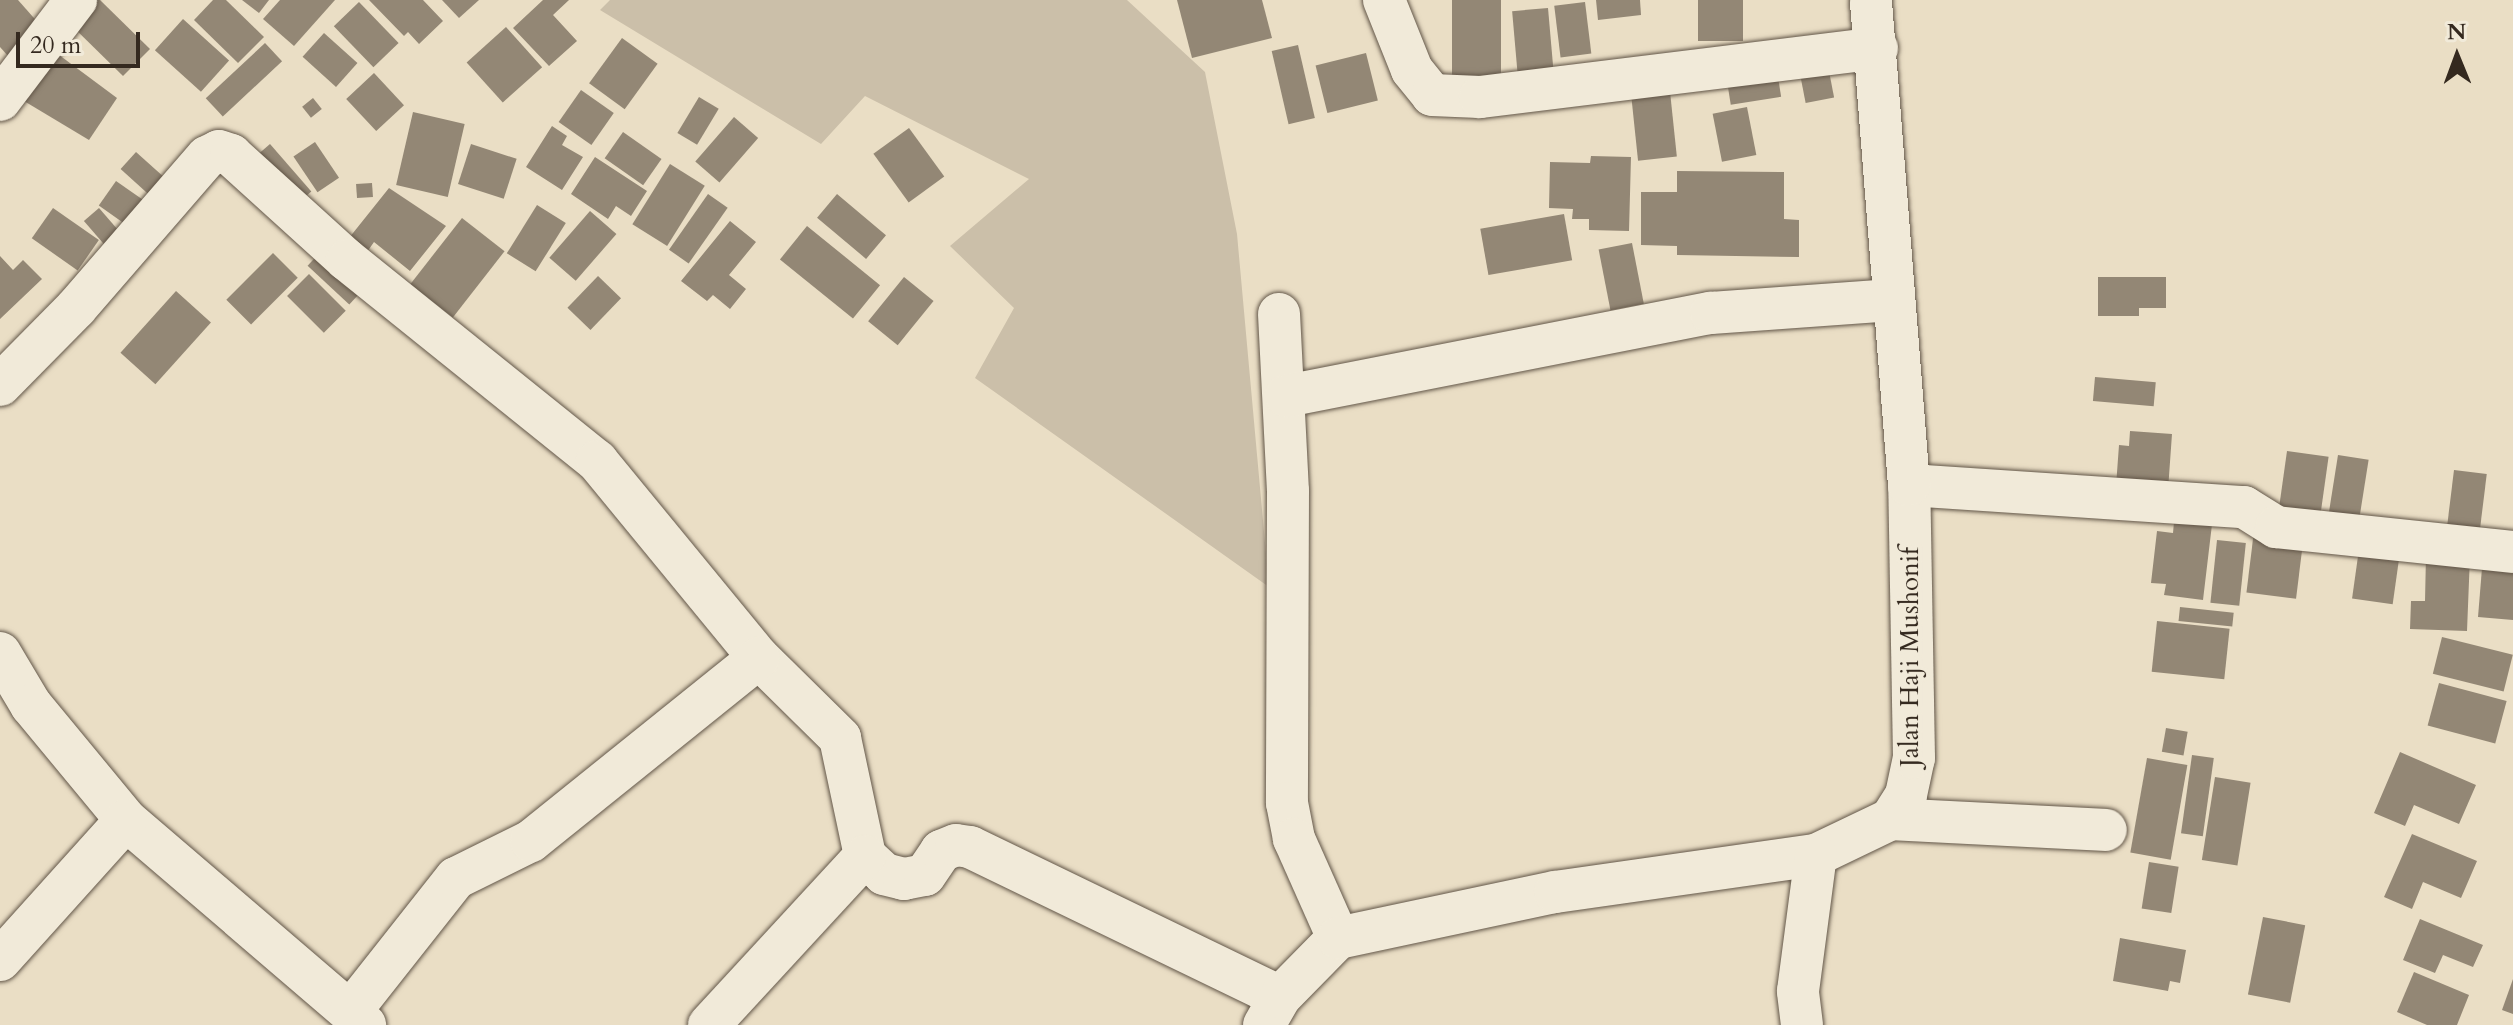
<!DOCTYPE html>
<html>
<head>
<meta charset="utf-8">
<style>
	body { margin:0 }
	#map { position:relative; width:2513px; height:1025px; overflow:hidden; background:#eadec5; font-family:Cardo,serif }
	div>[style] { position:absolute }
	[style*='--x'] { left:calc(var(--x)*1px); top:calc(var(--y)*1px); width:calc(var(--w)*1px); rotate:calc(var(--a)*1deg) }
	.green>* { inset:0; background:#cbbfa9 }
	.building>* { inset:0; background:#938775; transform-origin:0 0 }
	.roads { filter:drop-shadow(0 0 2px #625648) drop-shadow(0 0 2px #625648) }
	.minor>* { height:42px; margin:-21px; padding:0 21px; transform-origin:21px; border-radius:21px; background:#f1ead9 }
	span { translate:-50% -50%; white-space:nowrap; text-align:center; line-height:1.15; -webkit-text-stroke:7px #f1ead9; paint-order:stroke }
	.street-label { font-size:26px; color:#34291f }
	.north { position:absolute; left:2417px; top:16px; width:80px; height:80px; -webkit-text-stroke:6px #f1ead9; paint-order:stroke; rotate:359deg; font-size:22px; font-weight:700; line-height:32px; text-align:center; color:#34291f }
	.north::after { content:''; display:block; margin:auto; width:28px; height:36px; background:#34291f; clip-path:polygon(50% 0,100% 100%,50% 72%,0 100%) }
	.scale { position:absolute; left:16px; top:32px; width:124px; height:36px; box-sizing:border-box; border:4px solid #34291f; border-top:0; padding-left:10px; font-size:24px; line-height:28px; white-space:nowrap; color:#34291f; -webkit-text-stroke:6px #f1ead9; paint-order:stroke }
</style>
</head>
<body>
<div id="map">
	<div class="green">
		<i style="clip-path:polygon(610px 0,1127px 0,1205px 72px,1237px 234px,1269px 587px,975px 378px,1014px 308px,950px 246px,1029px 179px,865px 96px,821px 144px,600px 10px)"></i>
	</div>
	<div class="building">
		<i style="clip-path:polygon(0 0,18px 0,41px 26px,8px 56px,0 47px)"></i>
		<i style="clip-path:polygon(90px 0,100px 0,150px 49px,123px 76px,68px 22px)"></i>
		<i style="clip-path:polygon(213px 0,226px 0,264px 37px,238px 63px,194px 20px)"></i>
		<i style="clip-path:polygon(242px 0,269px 0,259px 13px)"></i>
		<i style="clip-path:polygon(280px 0,335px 0,294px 46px,263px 19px)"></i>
		<i style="clip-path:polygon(369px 0,423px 0,443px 21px,419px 44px,408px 32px,404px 36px)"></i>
		<i style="clip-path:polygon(442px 0,479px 0,459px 18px)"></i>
		<i style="clip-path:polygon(543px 0,569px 0,553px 15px,577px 41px,549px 66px,513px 28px)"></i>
		<i style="clip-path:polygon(1177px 0,1262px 0,1272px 38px,1192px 58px)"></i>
		<i style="left:1452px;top:0;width:49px;height:78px"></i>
		<i style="clip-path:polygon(1596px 0,1640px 0,1641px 15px,1598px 20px)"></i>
		<i style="left:1698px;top:0;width:45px;height:41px"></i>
		<i style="left:359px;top:2px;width:57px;height:35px;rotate:46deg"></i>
		<i style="left:1585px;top:2px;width:52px;height:31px;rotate:83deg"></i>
		<i style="left:1548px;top:8px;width:61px;height:36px;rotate:85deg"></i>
		<i style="left:183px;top:19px;width:62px;height:42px;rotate:42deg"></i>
		<i style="left:506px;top:27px;width:54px;height:53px;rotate:48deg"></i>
		<i style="left:324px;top:33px;width:45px;height:32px;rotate:42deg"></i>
		<i style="left:622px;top:38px;width:44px;height:56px;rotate:36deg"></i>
		<i style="left:265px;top:43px;width:25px;height:81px;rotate:47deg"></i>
		<i style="left:1298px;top:45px;width:75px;height:27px;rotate:77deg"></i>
		<i style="clip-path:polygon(47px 46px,117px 98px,89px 140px,14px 95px)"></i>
		<i style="left:1366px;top:53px;width:49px;height:52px;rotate:76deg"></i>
		<i style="left:1828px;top:66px;width:32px;height:29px;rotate:79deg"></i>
		<i style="left:374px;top:73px;width:44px;height:38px;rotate:47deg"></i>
		<i style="left:1778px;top:77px;width:20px;height:51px;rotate:81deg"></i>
		<i style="left:1669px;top:82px;width:75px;height:39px;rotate:84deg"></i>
		<i style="left:581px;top:90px;width:40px;height:39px;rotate:35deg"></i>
		<i style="left:699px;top:97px;width:23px;height:42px;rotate:31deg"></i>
		<i style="left:313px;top:98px;width:14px;height:14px;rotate:51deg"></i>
		<i style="left:1747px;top:107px;width:49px;height:35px;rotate:79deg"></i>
		<i style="left:413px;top:112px;width:53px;height:75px;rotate:13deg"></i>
		<i style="left:734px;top:117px;width:32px;height:59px;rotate:41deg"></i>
		<i style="clip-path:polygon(552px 126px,567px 136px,562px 145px,583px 157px,562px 190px,526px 167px)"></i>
		<i style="left:909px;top:128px;width:60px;height:44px;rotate:54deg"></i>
		<i style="left:623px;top:132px;width:47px;height:32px;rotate:35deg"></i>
		<i style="left:315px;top:142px;width:43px;height:26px;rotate:56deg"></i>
		<i style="left:270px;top:144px;width:63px;height:18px;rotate:49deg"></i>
		<i style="left:471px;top:144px;width:48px;height:42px;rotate:18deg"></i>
		<i style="left:136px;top:152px;width:42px;height:23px;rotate:42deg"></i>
		<i style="clip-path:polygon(1591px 156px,1631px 157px,1629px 231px,1589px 230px,1589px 219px,1572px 219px,1573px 209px,1549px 208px,1550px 162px,1590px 163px)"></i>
		<i style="clip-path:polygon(595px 157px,647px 191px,631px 216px,616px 206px,608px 219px,571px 194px)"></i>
		<i style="left:670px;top:164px;width:41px;height:71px;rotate:32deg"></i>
		<i style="clip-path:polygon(1677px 171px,1784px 172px,1784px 219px,1799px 220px,1799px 257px,1677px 255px,1677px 246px,1641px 245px,1641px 192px,1677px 192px)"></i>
		<i style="left:116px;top:181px;width:35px;height:30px;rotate:35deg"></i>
		<i style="left:372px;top:183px;width:14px;height:16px;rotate:86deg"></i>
		<i style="clip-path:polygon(389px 188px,446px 226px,410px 271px,374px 242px,367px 252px,349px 238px)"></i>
		<i style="left:708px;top:194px;width:24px;height:68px;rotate:35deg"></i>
		<i style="left:837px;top:194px;width:64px;height:31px;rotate:40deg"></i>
		<i style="left:537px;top:205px;width:34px;height:57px;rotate:32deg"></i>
		<i style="left:53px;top:208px;width:56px;height:37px;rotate:35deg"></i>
		<i style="left:99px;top:208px;width:33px;height:20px;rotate:49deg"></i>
		<i style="left:590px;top:211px;width:35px;height:62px;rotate:41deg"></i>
		<i style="left:1564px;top:214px;width:47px;height:85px;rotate:80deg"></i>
		<i style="left:462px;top:218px;width:54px;height:84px;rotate:38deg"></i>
		<i style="clip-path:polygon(730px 221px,756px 242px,729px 275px,746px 289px,730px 309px,713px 295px,707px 301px,681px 281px)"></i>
		<i style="left:807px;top:226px;width:94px;height:43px;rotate:39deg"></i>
		<i style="left:1632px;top:243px;width:62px;height:34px;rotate:79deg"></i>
		<i style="left:326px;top:246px;width:57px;height:27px;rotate:43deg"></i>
		<i style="left:273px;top:253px;width:35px;height:66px;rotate:45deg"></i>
		<i style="clip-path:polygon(0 256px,13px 270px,23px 260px,42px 279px,0 319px)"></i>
		<i style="left:309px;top:274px;width:52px;height:31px;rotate:45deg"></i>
		<i style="left:598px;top:276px;width:32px;height:44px;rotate:44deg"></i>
		<i style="left:904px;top:277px;width:38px;height:57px;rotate:39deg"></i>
		<i style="clip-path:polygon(2098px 277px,2166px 277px,2166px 308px,2139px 308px,2139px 316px,2098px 316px)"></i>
		<i style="left:176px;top:291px;width:47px;height:83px;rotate:42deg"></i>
		<i style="left:2095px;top:377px;width:61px;height:24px;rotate:5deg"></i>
		<i style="clip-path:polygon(2130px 431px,2172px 434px,2168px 490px,2116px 486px,2119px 445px,2129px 446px)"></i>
		<i style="left:2287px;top:451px;width:42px;height:71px;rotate:8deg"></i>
		<i style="left:2338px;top:455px;width:31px;height:64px;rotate:9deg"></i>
		<i style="left:2454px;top:470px;width:33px;height:57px;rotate:7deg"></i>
		<i style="clip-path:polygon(2175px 511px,2213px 516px,2203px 600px,2164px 595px,2166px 584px,2151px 583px,2157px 531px,2173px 533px)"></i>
		<i style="left:2254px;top:531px;width:50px;height:62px;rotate:7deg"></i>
		<i style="left:2217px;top:540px;width:29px;height:63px;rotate:6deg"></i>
		<i style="left:2360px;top:542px;width:41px;height:57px;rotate:8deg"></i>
		<i style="clip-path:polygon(2426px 555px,2470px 556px,2467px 631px,2410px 629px,2411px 601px,2425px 601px)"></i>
		<i style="clip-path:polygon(2483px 556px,2513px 559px,2513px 620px,2478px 617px)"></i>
		<i style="left:2180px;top:607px;width:54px;height:14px;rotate:6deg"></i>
		<i style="left:2157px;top:621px;width:73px;height:51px;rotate:6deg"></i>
		<i style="left:2442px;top:637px;width:73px;height:38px;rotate:14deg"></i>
		<i style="left:2439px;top:683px;width:70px;height:44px;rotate:15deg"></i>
		<i style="left:2166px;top:728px;width:22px;height:24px;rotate:10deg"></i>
		<i style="clip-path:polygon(2400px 752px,2476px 785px,2459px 824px,2414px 805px,2405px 826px,2374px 813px)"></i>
		<i style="left:2192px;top:755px;width:22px;height:79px;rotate:8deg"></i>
		<i style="left:2147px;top:758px;width:41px;height:96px;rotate:10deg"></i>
		<i style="left:2215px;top:777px;width:36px;height:84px;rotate:9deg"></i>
		<i style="clip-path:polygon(2412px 834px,2477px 861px,2461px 898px,2423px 882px,2412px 909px,2384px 897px)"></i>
		<i style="left:2149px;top:862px;width:30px;height:47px;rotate:9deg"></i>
		<i style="left:2263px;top:917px;width:43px;height:79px;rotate:11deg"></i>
		<i style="clip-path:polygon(2420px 919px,2483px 945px,2473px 967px,2443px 955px,2435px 973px,2403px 960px)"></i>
		<i style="clip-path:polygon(2120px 938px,2186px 950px,2180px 983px,2170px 981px,2168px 991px,2113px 981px)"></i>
		<i style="clip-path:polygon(2414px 972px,2469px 995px,2457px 1025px,2427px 1025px,2397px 1012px)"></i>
		<i style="clip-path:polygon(2513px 979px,2513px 1014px,2502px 1010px)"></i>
	</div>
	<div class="roads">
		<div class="minor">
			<i style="--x:1384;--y:0;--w:75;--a:68.2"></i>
			<i style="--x:1412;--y:70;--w:32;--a:51"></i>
			<i style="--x:1432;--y:95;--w:48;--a:2.4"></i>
			<i style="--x:1480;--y:97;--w:400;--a:-7"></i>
			<i style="--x:0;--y:100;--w:126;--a:-52.8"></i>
			<i style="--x:1279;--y:314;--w:177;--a:87.1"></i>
			<i style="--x:1288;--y:491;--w:312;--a:90.2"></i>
			<i style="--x:1287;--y:803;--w:37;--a:79"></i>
			<i style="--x:1294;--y:839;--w:108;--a:66"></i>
			<i style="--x:0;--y:385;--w:108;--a:-45.4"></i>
			<i style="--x:76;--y:308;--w:200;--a:-49.1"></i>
			<i style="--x:207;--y:157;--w:13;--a:-27"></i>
			<i style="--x:219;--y:151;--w:13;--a:18"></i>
			<i style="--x:231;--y:155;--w:156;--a:42.2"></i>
			<i style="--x:347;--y:260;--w:321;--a:38.8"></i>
			<i style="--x:597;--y:461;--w:255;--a:50.6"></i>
			<i style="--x:759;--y:658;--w:114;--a:44.6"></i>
			<i style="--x:840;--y:738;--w:121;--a:78"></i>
			<i style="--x:865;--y:856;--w:26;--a:43"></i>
			<i style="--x:884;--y:874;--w:21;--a:14"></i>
			<i style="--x:904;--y:879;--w:21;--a:-11"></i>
			<i style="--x:925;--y:875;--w:29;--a:-56"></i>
			<i style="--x:941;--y:851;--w:16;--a:-22"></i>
			<i style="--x:956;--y:845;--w:14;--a:8"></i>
			<i style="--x:970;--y:847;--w:344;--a:25.8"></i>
			<i style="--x:1286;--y:396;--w:433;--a:-11.1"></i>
			<i style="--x:1711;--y:313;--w:182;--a:-4.1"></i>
			<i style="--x:1909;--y:485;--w:336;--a:3.8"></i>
			<i style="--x:2244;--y:507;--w:38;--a:32"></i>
			<i style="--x:2276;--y:527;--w:238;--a:6"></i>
			<i style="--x:0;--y:653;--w:61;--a:59.2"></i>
			<i style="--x:31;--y:705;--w:149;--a:50.4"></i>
			<i style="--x:126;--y:820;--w:315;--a:40.6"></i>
			<i style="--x:1891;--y:819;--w:215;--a:2.9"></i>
			<i style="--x:0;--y:960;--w:188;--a:-48"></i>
			<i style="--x:350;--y:1012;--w:171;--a:-51.7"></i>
			<i style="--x:456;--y:878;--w:84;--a:-26.3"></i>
			<i style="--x:531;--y:841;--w:292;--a:-38.8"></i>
			<i style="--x:709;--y:1025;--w:230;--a:-47.3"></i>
			<i style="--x:1264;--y:1025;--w:32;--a:-60"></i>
			<i style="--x:1280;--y:997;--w:83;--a:-45.5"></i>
			<i style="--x:1338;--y:938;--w:222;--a:-12"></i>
			<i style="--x:1555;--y:892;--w:264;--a:-8.1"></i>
			<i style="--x:1816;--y:855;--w:83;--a:-25.6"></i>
			<i style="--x:1891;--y:819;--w:28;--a:-58"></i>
			<i style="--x:1906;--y:795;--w:38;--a:-78"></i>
			<i style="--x:1914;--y:758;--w:273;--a:-91"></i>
			<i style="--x:1909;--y:485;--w:486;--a:-94.5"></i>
			<i style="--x:1802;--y:1025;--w:34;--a:-97"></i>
			<i style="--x:1798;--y:991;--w:137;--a:-82.5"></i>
		</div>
	</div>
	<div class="street-label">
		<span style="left:1910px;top:657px;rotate:-90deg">Jalan Haji Mushonif</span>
	</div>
	<div class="north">N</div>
	<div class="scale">20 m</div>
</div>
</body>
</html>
